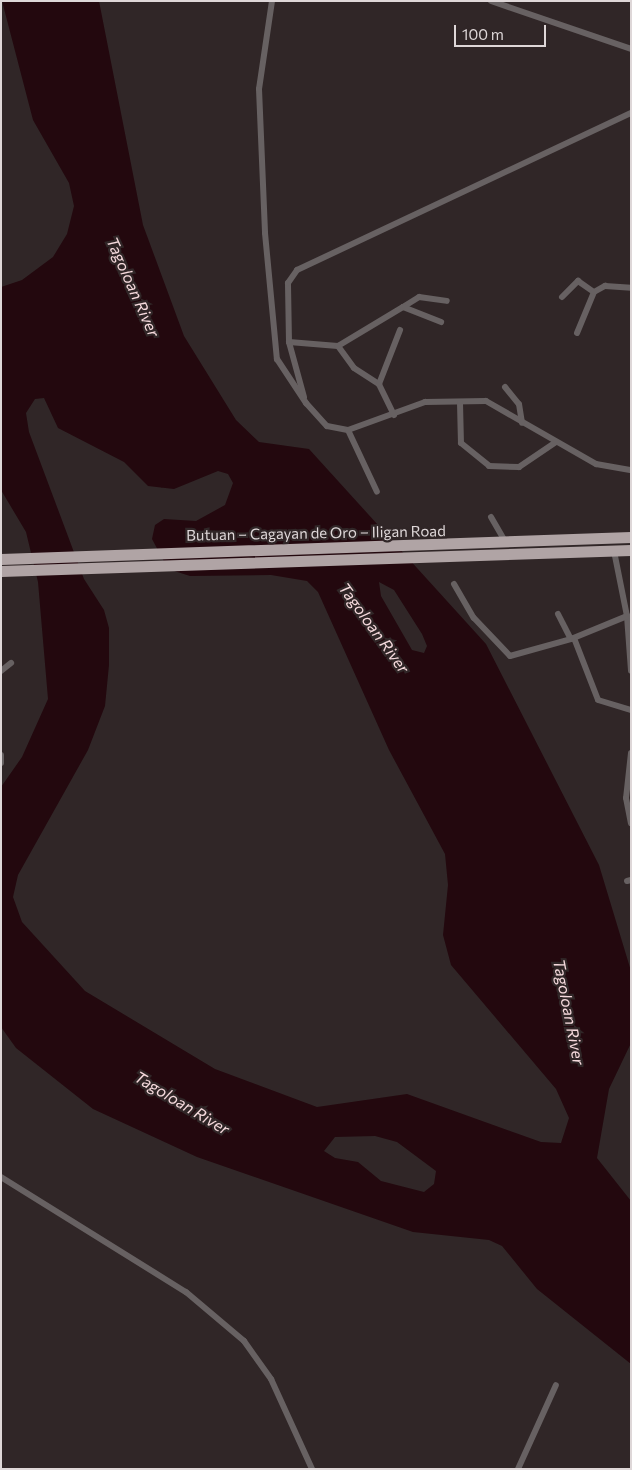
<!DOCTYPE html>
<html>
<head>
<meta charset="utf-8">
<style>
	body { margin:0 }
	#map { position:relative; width:632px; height:1470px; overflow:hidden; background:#302627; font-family:Commissioner,sans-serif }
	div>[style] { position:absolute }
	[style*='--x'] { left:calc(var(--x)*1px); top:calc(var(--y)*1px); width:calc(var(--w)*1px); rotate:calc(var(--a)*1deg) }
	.water>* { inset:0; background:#23080e }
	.minor>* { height:6px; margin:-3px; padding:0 3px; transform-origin:3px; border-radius:3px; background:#676162 }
	.trunk>* { height:11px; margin:-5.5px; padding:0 5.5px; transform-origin:5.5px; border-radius:5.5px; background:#b0a4a5 }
	span { translate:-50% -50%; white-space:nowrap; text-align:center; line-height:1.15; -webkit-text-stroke:4.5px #302627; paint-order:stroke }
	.street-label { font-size:15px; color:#ded7d8 }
	.water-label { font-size:16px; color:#f6dadd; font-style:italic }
	.frame { position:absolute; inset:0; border:2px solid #ded7d8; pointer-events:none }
	.scale { position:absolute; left:454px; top:25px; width:92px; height:22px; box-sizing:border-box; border:2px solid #ded7d8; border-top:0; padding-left:6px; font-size:15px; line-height:18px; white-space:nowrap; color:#ded7d8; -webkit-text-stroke:4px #302627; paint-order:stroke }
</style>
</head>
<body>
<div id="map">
	<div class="water">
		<i style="clip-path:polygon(evenodd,2px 1px,99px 1px,143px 225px,184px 336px,236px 420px,259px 442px,309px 449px,486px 644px,599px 865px,631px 971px,631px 1043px,609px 1089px,597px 1158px,631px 1201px,631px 1364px,537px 1289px,502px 1246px,489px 1240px,413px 1232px,197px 1157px,93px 1109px,16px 1048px,1px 1027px,1px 787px,22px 757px,48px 699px,38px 582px,26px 532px,1px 490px,1px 287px,22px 280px,53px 257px,67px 234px,74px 206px,69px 183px,33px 120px,2px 1px,44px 398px,58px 428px,124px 462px,148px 486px,174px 489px,218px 471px,228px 474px,233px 483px,225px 505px,196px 521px,164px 519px,155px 525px,152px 539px,168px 569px,190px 576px,271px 575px,307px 581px,318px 592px,389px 750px,445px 854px,448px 885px,443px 935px,451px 965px,556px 1089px,569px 1118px,561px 1143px,541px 1142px,407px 1094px,317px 1107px,215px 1069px,85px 991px,22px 922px,13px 897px,18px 875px,88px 750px,105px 706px,109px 665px,109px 628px,104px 610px,84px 579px,29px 432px,26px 413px,35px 399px,44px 398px,2px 1px,379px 582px,394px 590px,422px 634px,427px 646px,424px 653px,412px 650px,381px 596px,379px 582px,2px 1px,375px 1136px,397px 1142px,436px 1171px,434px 1184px,424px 1192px,381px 1181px,358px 1162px,335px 1158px,324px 1151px,335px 1137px,375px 1136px)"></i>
	</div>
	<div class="minor">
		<i style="--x:272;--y:1;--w:89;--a:98.4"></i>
		<i style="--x:259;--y:89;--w:144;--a:87.6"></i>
		<i style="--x:265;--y:233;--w:127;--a:84.6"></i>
		<i style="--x:277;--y:359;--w:53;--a:56.6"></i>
		<i style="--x:306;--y:403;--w:31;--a:48"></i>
		<i style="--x:327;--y:426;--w:21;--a:11"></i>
		<i style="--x:348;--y:430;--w:82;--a:-20"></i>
		<i style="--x:425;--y:402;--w:61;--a:-0.9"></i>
		<i style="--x:486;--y:401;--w:127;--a:29.8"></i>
		<i style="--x:596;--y:464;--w:36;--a:10"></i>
		<i style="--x:491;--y:1;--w:148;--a:18.9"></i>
		<i style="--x:562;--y:297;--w:23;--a:-45"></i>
		<i style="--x:578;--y:281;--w:19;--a:35"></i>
		<i style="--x:403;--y:307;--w:19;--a:-32"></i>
		<i style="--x:419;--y:297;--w:28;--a:8"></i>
		<i style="--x:577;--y:333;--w:44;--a:-67.5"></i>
		<i style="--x:594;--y:292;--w:13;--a:-29"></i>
		<i style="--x:605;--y:286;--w:26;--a:4"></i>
		<i style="--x:289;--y:342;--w:49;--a:4.7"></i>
		<i style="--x:338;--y:346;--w:76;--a:-31"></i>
		<i style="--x:403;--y:307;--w:41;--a:21.5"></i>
		<i style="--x:338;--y:346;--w:27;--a:54"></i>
		<i style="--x:354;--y:368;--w:30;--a:33"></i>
		<i style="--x:505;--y:387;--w:22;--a:51"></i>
		<i style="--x:519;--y:404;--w:19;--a:81"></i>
		<i style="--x:304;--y:397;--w:57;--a:-105.3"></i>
		<i style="--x:289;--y:342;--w:59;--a:-91"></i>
		<i style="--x:288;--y:283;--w:16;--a:-55"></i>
		<i style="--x:297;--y:270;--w:369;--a:-25.2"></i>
		<i style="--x:460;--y:403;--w:40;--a:88.6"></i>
		<i style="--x:461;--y:443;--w:36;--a:39"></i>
		<i style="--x:489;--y:466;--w:30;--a:2"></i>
		<i style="--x:519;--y:467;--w:45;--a:-34"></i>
		<i style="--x:394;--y:415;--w:34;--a:-116"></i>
		<i style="--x:379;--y:384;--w:58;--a:-68.7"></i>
		<i style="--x:348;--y:430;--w:68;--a:64.9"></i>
		<i style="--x:491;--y:517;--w:28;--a:60"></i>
		<i style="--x:614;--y:551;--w:66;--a:78.7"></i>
		<i style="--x:627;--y:616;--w:55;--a:85.8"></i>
		<i style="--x:454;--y:584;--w:39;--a:60"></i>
		<i style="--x:474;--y:618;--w:52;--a:46.5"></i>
		<i style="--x:510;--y:656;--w:63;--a:-15.6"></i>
		<i style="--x:571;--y:639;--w:61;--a:-22.3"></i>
		<i style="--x:558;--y:614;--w:28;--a:63"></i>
		<i style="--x:574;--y:638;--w:66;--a:68.8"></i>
		<i style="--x:598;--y:700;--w:34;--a:17"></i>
		<i style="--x:1;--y:671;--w:13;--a:-39"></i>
		<i style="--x:631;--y:753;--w:45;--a:96.3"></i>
		<i style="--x:626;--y:798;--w:26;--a:79"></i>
		<i style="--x:1;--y:755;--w:8;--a:90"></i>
		<i style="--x:627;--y:881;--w:4;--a:-14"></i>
		<i style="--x:1;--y:1177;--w:218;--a:31.9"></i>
		<i style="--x:186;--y:1292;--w:76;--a:40.2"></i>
		<i style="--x:244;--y:1341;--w:47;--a:54.6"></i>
		<i style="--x:271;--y:1379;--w:99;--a:65.5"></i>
		<i style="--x:518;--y:1469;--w:92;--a:-65.7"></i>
	</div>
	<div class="trunk">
		<i style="--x:1;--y:559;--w:630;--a:-2"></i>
		<i style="--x:1;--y:571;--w:630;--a:-1.91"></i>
	</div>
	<div class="street-label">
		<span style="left:316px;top:533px;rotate:-1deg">Butuan – Cagayan de Oro – Iligan Road</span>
	</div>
	<div class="water-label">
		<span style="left:133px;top:287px;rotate:66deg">Tagoloan River</span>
		<span style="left:374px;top:628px;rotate:54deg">Tagoloan River</span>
		<span style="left:569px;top:1012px;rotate:79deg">Tagoloan River</span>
		<span style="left:182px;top:1103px;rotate:31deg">Tagoloan River</span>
	</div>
	<div class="frame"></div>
	<div class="scale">100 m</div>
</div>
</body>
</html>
